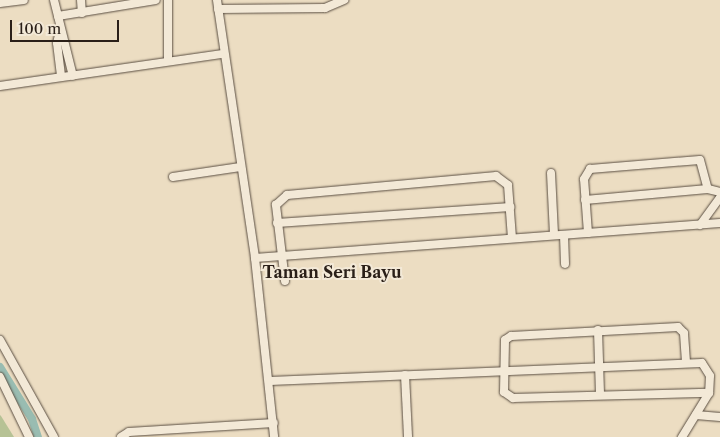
<!DOCTYPE html>
<html>
<head>
<meta charset="utf-8">
<style>
	body { margin:0 }
	#map { position:relative; width:720px; height:437px; overflow:hidden; background:#ecddc2; font-family:"Libre Caslon Text",serif }
	div>[style] { position:absolute }
	[style*='--x'] { left:calc(var(--x)*1px); top:calc(var(--y)*1px); width:calc(var(--w)*1px); rotate:calc(var(--a)*1deg) }
	.green>* { inset:0; background:#b6c295 }
	.canal>* { height:8px; margin:-4px; padding:0 4px; transform-origin:4px; border-radius:4px; background:#99bcb1 }
	.roads { filter:drop-shadow(0 0 1px #5a4e42) drop-shadow(0 0 1px #5a4e42) }
	.minor>* { height:8px; margin:-4px; padding:0 4px; transform-origin:4px; border-radius:4px; background:#f3e9d7 }
	span { translate:-50% -50%; white-space:nowrap; text-align:center; line-height:1.15; -webkit-text-stroke:4px #f3e9d7; paint-order:stroke }
	.neighbourhood-label { font-size:16px; color:#2a1f18; font-weight:700 }
	.scale { position:absolute; left:10px; top:20px; width:109px; height:22px; box-sizing:border-box; border:2px solid #2a1f18; border-top:0; padding-left:6px; font-size:15px; line-height:18px; white-space:nowrap; color:#2a1f18; -webkit-text-stroke:4px #f3e9d7; paint-order:stroke }
</style>
</head>
<body>
<div id="map">
	<div class="green">
		<i style="clip-path:polygon(0 415px,1px 416px,14px 437px,0 437px)"></i>
	</div>
	<div class="canal">
		<i style="--x:0;--y:367;--w:61;--a:58.4"></i>
		<i style="--x:32;--y:419;--w:19;--a:72"></i>
	</div>
	<div class="roads">
		<div class="minor">
			<i style="--x:54;--y:0;--w:78;--a:76"></i>
			<i style="--x:81;--y:0;--w:13;--a:86"></i>
			<i style="--x:168;--y:0;--w:61;--a:90"></i>
			<i style="--x:217;--y:0;--w:261;--a:81.6"></i>
			<i style="--x:255;--y:258;--w:180;--a:83.9"></i>
			<i style="--x:0;--y:3;--w:24;--a:-7"></i>
			<i style="--x:218;--y:9;--w:107;--a:-0.5"></i>
			<i style="--x:325;--y:8;--w:21;--a:-23"></i>
			<i style="--x:58;--y:16;--w:99;--a:-9.3"></i>
			<i style="--x:60;--y:31;--w:12;--a:104"></i>
			<i style="--x:57;--y:43;--w:34;--a:83"></i>
			<i style="--x:0;--y:86;--w:225;--a:-8.2"></i>
			<i style="--x:551;--y:173;--w:62;--a:87.2"></i>
			<i style="--x:173;--y:177;--w:68;--a:-8.5"></i>
			<i style="--x:585;--y:200;--w:123;--a:-5.1"></i>
			<i style="--x:708;--y:189;--w:12;--a:14"></i>
			<i style="--x:277;--y:223;--w:234;--a:-3.9"></i>
			<i style="--x:700;--y:225;--w:34;--a:-54"></i>
			<i style="--x:588;--y:233;--w:54;--a:-94.2"></i>
			<i style="--x:584;--y:179;--w:12;--a:-59"></i>
			<i style="--x:590;--y:169;--w:110;--a:-4.7"></i>
			<i style="--x:700;--y:160;--w:30;--a:75"></i>
			<i style="--x:564;--y:235;--w:29;--a:88"></i>
			<i style="--x:255;--y:258;--w:466;--a:-4.3"></i>
			<i style="--x:285;--y:281;--w:77;--a:-96.8"></i>
			<i style="--x:276;--y:205;--w:15;--a:-42"></i>
			<i style="--x:287;--y:195;--w:210;--a:-5.2"></i>
			<i style="--x:496;--y:176;--w:15;--a:37"></i>
			<i style="--x:508;--y:185;--w:53;--a:85.7"></i>
			<i style="--x:598;--y:330;--w:65;--a:88.2"></i>
			<i style="--x:0;--y:340;--w:111;--a:60.9"></i>
			<i style="--x:686;--y:362;--w:29;--a:-94"></i>
			<i style="--x:684;--y:333;--w:8;--a:-135"></i>
			<i style="--x:678;--y:327;--w:167;--a:176.9"></i>
			<i style="--x:511;--y:336;--w:7;--a:146"></i>
			<i style="--x:505;--y:340;--w:52;--a:91.1"></i>
			<i style="--x:504;--y:392;--w:11;--a:34"></i>
			<i style="--x:513;--y:398;--w:196;--a:-1.5"></i>
			<i style="--x:405;--y:375;--w:62;--a:87.2"></i>
			<i style="--x:0;--y:377;--w:67;--a:64.2"></i>
			<i style="--x:270;--y:381;--w:432;--a:-2.4"></i>
			<i style="--x:702;--y:363;--w:15;--a:58"></i>
			<i style="--x:710;--y:376;--w:17;--a:93"></i>
			<i style="--x:709;--y:393;--w:52;--a:121.5"></i>
			<i style="--x:696;--y:415;--w:24;--a:5"></i>
			<i style="--x:121;--y:437;--w:9;--a:-32"></i>
			<i style="--x:129;--y:432;--w:145;--a:-3.6"></i>
		</div>
	</div>
	<div class="neighbourhood-label">
		<span style="left:332px;top:272px">Taman Seri Bayu</span>
	</div>
	<div class="scale">100 m</div>
</div>
</body>
</html>
